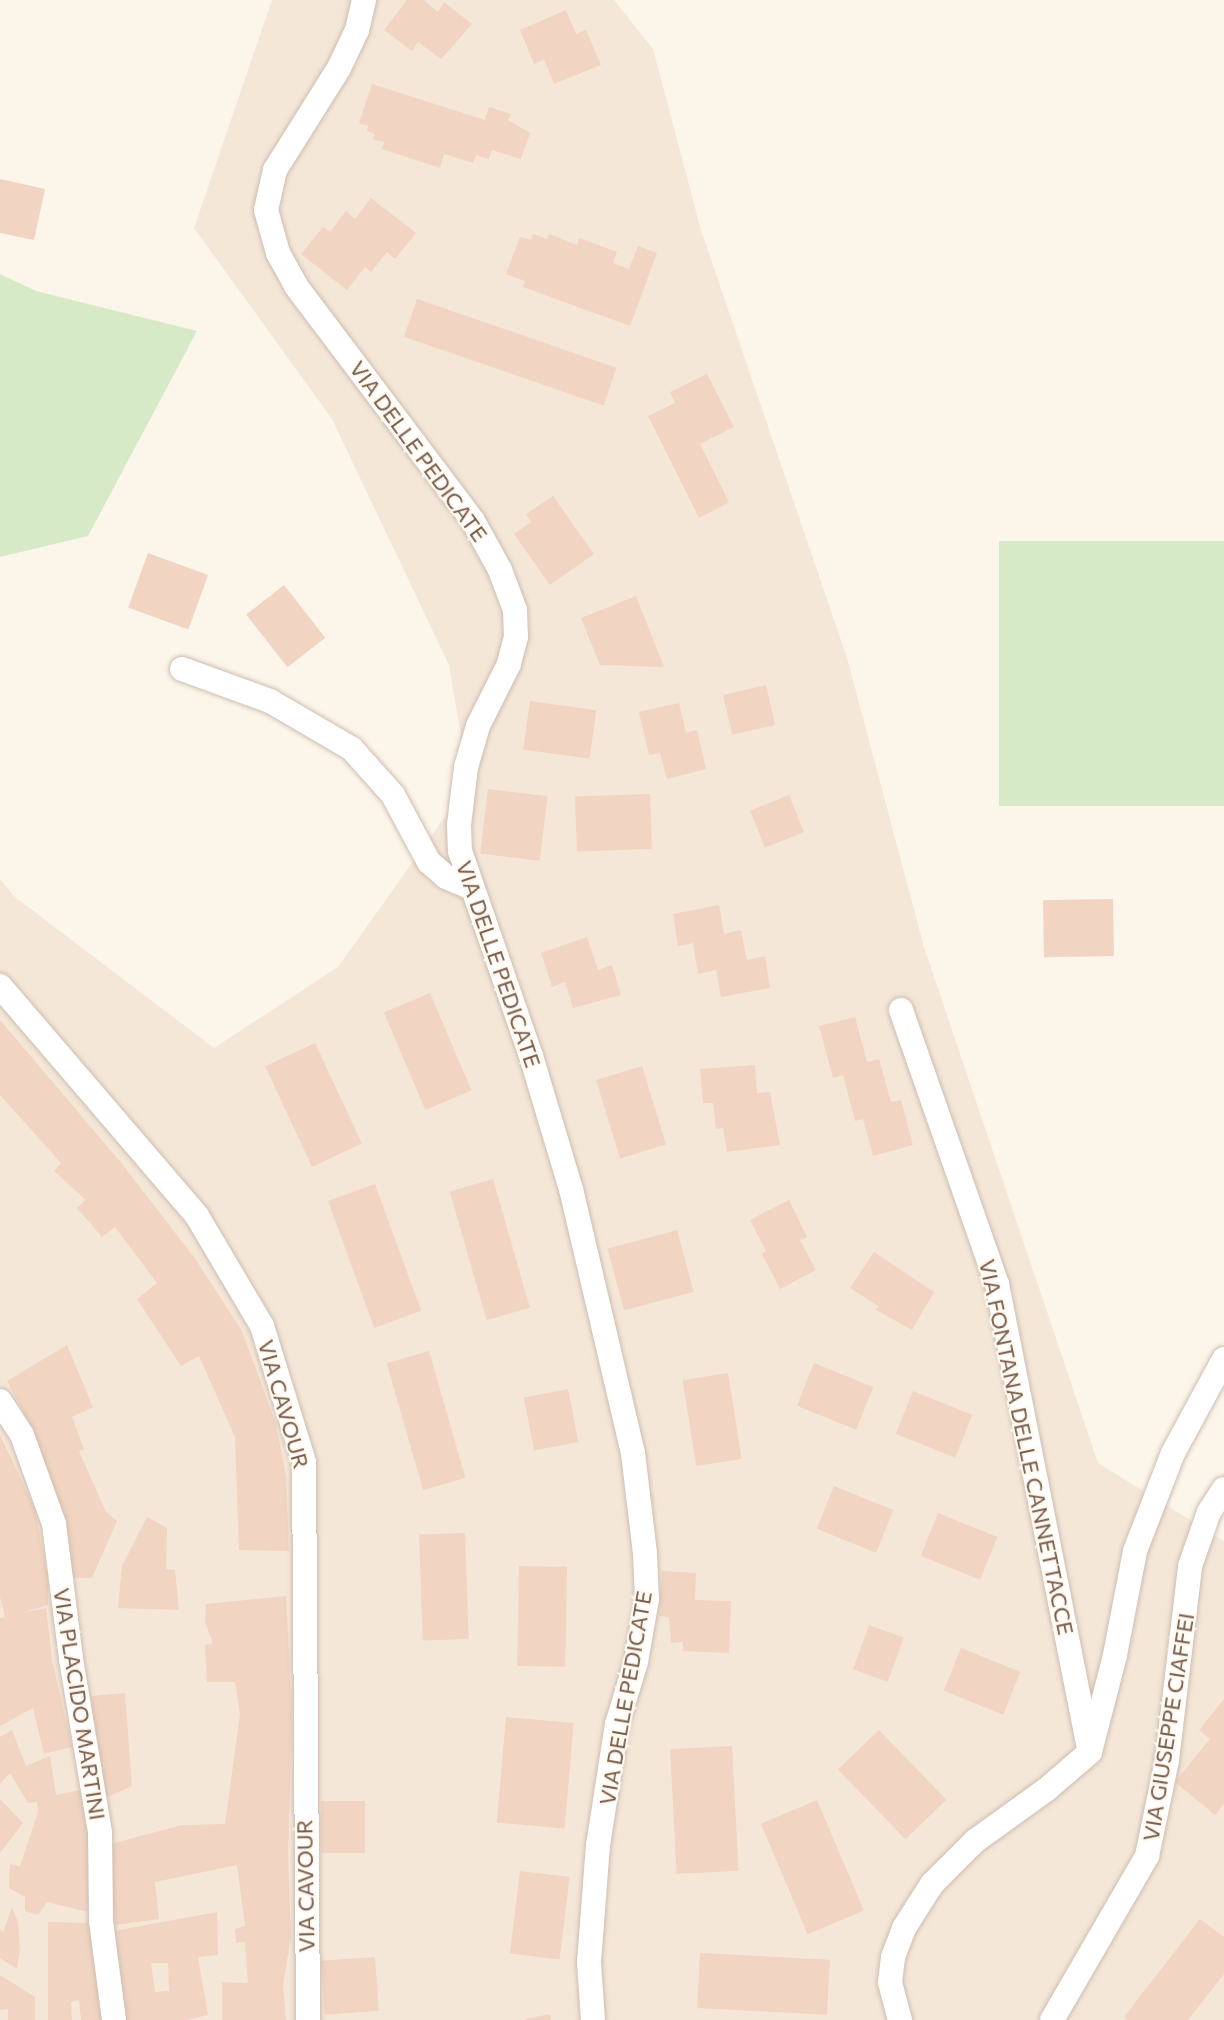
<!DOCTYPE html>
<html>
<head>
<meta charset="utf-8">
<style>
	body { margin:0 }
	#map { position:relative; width:1224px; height:2020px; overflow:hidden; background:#fcf5ea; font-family:Commissioner,sans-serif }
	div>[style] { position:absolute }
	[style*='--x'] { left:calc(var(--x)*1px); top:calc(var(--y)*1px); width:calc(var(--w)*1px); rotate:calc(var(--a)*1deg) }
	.residential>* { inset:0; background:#f4e7d8 }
	.green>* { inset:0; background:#d6eac8; transform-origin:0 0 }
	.building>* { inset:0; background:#f1d4c2; transform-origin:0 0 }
	.roads { filter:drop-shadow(0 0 2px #cebdaf) drop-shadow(0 0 2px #cebdaf) }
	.street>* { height:24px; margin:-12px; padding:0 12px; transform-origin:12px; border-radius:12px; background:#fff }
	span { translate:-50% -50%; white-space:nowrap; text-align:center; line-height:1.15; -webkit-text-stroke:4.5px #fff9f0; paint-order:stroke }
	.street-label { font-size:22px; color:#775c4d }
</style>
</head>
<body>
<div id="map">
	<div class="residential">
		<i style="clip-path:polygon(272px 0,614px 0,653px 49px,701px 230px,847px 658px,924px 947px,1098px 1463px,1224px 1541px,1224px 2020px,0 2020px,0 879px,15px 897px,214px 1048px,338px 967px,469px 783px,449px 665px,332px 419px,194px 228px)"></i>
	</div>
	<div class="green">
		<i style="clip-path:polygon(0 274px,36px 291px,197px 331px,88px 536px,0 557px)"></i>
		<i style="left:1224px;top:541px;width:265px;height:225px;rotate:90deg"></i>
	</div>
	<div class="building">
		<i style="clip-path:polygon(407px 0,424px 0,438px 12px,444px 2px,472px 24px,441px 59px,418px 42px,412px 51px,384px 30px)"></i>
		<i style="clip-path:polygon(566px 10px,576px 34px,586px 30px,601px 65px,554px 84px,544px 59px,534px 64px,520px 30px)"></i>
		<i style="clip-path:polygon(372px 84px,485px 120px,489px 107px,511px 114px,508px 120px,530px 133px,521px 159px,492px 150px,489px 159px,476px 155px,473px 163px,444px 154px,440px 168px,382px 149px,384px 142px,373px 139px,375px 134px,367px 131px,368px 126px,359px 123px)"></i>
		<i style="clip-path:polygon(0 179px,45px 189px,34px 240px,0 233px)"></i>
		<i style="clip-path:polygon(371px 198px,416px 233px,395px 259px,387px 252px,371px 272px,365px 267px,347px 290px,301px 254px,323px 227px,330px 232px,346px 211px,355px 219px)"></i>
		<i style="clip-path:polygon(533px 234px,547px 239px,549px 234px,577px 245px,579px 238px,617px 252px,613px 263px,629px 269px,638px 246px,657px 253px,630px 326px,523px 287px,525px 281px,506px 274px,520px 237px,531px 240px)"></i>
		<i style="left:417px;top:299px;width:211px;height:40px;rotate:19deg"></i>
		<i style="clip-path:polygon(707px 374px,734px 427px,700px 444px,729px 502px,699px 518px,648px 416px,675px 403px,670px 392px)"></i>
		<i style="clip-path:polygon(553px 496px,594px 554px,550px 585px,514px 534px,531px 522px,526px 514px)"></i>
		<i style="left:148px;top:553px;width:64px;height:58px;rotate:20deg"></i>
		<i style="left:284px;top:585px;width:67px;height:48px;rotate:52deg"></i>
		<i style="clip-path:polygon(636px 596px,664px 667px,600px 665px,581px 618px)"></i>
		<i style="left:766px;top:685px;width:41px;height:44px;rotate:77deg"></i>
		<i style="left:530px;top:701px;width:67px;height:49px;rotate:8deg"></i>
		<i style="clip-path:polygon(679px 703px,686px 733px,697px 730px,706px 769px,667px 779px,660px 753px,649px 755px,639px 712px)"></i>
		<i style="left:488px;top:789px;width:60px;height:65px;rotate:7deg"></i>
		<i style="left:650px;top:794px;width:55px;height:75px;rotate:88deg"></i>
		<i style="left:789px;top:795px;width:40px;height:42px;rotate:68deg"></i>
		<i style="left:1113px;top:899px;width:57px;height:70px;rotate:89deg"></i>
		<i style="clip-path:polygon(719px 905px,724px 934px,741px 930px,747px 960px,765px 956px,770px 988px,721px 997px,716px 970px,698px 974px,693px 943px,678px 946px,673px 914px)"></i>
		<i style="clip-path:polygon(587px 937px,598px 970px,612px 965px,621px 995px,573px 1008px,565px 982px,552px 987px,541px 953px)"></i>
		<i style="left:430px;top:993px;width:106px;height:50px;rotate:67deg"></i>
		<i style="clip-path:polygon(855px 1017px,867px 1062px,879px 1059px,891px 1102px,901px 1100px,913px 1145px,873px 1156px,863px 1119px,855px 1121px,843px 1075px,833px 1078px,819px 1026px)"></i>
		<i style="clip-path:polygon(0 1020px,123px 1165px,196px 1260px,242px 1331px,276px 1424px,286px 1476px,289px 1551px,239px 1550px,235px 1437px,199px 1356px,181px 1366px,137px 1299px,157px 1283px,115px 1227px,102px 1237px,77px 1208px,86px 1200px,54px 1171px,61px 1163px,0 1095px)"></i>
		<i style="left:315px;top:1043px;width:111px;height:55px;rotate:65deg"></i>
		<i style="clip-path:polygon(755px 1065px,757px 1093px,770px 1092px,780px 1145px,727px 1152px,723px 1128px,716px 1129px,713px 1103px,703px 1103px,700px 1069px)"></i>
		<i style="left:642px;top:1066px;width:82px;height:48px;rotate:73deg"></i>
		<i style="left:493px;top:1179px;width:134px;height:45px;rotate:74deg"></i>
		<i style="left:375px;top:1184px;width:135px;height:50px;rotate:70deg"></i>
		<i style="clip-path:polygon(789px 1200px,807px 1237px,800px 1240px,816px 1270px,780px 1289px,762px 1254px,766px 1251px,750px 1220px)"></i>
		<i style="left:677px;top:1230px;width:64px;height:72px;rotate:75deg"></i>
		<i style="clip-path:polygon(874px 1252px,934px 1292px,912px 1330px,876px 1310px,878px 1306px,850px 1288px)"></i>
		<i style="clip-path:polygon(67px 1345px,93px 1407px,72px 1417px,84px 1449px,79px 1451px,106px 1512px,117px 1521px,92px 1578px,71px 1578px,50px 1475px,29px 1432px,33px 1430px,7px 1381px)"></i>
		<i style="left:429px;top:1351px;width:132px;height:44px;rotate:74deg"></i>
		<i style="left:814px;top:1363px;width:64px;height:46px;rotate:22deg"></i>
		<i style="left:728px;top:1373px;width:87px;height:46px;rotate:81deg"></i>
		<i style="left:568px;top:1389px;width:54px;height:45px;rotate:79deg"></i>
		<i style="left:913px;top:1391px;width:64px;height:46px;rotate:22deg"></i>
		<i style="clip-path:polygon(0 1435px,35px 1509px,48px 1578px,48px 1605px,21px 1613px,46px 1608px,52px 1660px,72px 1747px,44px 1754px,33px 1708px,0 1726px,0 1618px,5px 1617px,0 1597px)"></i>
		<i style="left:834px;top:1486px;width:64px;height:46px;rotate:22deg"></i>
		<i style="left:938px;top:1513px;width:64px;height:46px;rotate:22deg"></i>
		<i style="clip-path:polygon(147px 1517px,167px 1528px,166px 1569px,175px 1570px,179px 1610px,118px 1608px,122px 1566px)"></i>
		<i style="left:465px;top:1533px;width:106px;height:46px;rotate:88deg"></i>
		<i style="left:519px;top:1566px;width:48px;height:100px;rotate:1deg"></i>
		<i style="clip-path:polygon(662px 1571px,696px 1573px,695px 1600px,731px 1601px,729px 1653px,683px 1651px,683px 1642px,671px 1643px,669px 1617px,659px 1616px)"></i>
		<i style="clip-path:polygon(286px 1596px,292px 1713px,288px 1855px,291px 1937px,283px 1985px,286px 2020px,222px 2020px,222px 1982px,248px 1983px,245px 1942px,236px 1943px,235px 1929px,245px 1926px,237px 1865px,155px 1882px,159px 1919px,115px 1925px,107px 1845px,182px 1825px,225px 1824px,240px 1714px,235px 1682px,207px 1682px,205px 1645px,213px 1643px,205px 1622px,206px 1604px)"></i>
		<i style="left:869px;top:1625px;width:37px;height:47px;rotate:20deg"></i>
		<i style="left:961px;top:1648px;width:64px;height:46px;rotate:22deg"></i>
		<i style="clip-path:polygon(125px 1693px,132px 1786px,107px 1797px,90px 1732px,92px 1696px)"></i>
		<i style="clip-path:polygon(1224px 1699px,1224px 1804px,1215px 1815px,1175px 1782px,1210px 1739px,1199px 1730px)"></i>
		<i style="left:506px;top:1717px;width:68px;height:106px;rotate:5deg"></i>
		<i style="clip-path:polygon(12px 1730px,26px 1766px,50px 1756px,56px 1795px,80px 1790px,87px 1815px,92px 1913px,47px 1902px,38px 1915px,25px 1911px,25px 1897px,9px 1888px,10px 1864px,20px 1866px,38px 1812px,37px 1802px,28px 1803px,10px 1773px,0 1784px,0 1737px)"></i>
		<i style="left:879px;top:1730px;width:97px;height:57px;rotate:46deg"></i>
		<i style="left:732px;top:1746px;width:125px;height:62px;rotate:87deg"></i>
		<i style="clip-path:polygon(0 1799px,23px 1823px,0 1853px)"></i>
		<i style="left:817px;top:1800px;width:120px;height:61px;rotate:67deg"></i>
		<i style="left:321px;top:1801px;width:44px;height:52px"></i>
		<i style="left:520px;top:1871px;width:50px;height:83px;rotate:7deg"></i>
		<i style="clip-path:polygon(12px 1908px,18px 1922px,20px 1949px,17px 1969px,0 1958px,0 1929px,3px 1932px)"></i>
		<i style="clip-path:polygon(evenodd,217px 1912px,218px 1955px,198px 1957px,208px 2015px,186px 2020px,125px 2020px,114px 1931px,217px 1912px,151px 1963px,168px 1963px,169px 1991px,155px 1992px,151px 1963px)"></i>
		<i style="clip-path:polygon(1200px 1919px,1224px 1937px,1224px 1974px,1188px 2020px,1127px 2020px,1124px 2017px)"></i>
		<i style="clip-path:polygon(48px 1922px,88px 1923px,103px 2020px,81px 2020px,79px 2000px,71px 2002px,72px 2020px,48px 2020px)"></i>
		<i style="left:700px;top:1953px;width:130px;height:55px;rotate:3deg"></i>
		<i style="left:375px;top:1957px;width:54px;height:54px;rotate:86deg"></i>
		<i style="clip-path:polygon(0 1975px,35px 1997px,35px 2020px,8px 2020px,8px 2009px,0 2010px)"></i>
		<i style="clip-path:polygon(550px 2014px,551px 2020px,526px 2020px,526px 2019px)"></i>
	</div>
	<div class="roads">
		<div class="street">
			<i style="--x:364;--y:0;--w:31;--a:103"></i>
			<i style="--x:357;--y:30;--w:42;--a:115.3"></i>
			<i style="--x:339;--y:68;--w:120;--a:122.1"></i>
			<i style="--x:275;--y:170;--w:41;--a:102.7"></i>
			<i style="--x:266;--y:210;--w:45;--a:74.4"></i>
			<i style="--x:278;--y:253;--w:38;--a:61"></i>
			<i style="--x:296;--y:286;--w:294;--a:53"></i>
			<i style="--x:473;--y:521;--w:56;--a:61.1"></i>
			<i style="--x:500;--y:570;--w:43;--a:69.4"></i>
			<i style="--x:515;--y:610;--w:27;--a:88"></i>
			<i style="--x:516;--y:637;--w:28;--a:105"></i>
			<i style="--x:509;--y:664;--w:69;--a:116.6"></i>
			<i style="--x:478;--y:726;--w:43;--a:106.3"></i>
			<i style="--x:466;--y:767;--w:58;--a:96.9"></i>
			<i style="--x:459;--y:825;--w:26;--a:88"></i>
			<i style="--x:460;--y:851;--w:217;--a:70.9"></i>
			<i style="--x:531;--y:1056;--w:139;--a:73.3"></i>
			<i style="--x:571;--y:1189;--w:271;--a:76.8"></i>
			<i style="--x:633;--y:1453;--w:102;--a:83.2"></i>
			<i style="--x:645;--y:1554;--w:45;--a:87.5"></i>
			<i style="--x:647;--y:1599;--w:64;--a:99.9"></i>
			<i style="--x:636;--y:1662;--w:65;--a:107"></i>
			<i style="--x:617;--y:1724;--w:122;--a:98.9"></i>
			<i style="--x:598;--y:1845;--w:117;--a:94.4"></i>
			<i style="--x:589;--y:1962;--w:58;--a:86.1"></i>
			<i style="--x:182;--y:669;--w:94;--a:20"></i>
			<i style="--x:270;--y:701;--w:95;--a:30.3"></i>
			<i style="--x:352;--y:749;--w:62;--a:48.3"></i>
			<i style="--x:393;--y:795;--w:76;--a:61.8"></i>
			<i style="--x:429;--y:862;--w:23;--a:41"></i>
			<i style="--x:446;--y:877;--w:26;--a:23"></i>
			<i style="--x:0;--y:986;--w:303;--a:49.4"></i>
			<i style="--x:197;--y:1216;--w:128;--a:59.4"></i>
			<i style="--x:262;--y:1326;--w:142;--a:72.8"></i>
			<i style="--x:304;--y:1462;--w:558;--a:89.59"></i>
			<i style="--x:901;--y:1010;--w:290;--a:70.7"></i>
			<i style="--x:997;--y:1284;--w:472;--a:78.8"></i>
			<i style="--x:0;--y:1401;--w:40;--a:57.1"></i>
			<i style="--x:22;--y:1435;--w:95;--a:70.2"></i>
			<i style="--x:54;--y:1524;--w:136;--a:82.8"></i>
			<i style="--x:71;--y:1659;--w:176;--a:80.5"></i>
			<i style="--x:100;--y:1833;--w:88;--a:89.3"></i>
			<i style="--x:101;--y:1921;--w:100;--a:82.5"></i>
			<i style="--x:900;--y:2020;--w:39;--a:-105"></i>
			<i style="--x:890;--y:1982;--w:25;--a:-83"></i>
			<i style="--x:893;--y:1957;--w:31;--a:-69"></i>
			<i style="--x:904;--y:1928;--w:52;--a:-57.5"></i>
			<i style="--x:932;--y:1884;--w:61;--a:-45"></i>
			<i style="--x:975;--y:1841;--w:89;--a:-35.8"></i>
			<i style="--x:1047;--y:1789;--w:57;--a:-40.7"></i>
			<i style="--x:1090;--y:1752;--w:100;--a:-75.5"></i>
			<i style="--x:1115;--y:1655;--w:106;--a:-79.1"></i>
			<i style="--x:1135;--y:1551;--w:105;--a:-68.8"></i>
			<i style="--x:1173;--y:1453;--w:107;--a:-61.5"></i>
			<i style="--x:1052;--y:2020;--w:190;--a:-59.9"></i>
			<i style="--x:1147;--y:1856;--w:98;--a:-78.2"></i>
			<i style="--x:1167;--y:1760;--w:195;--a:-83.2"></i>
			<i style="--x:1190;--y:1566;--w:57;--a:-70.6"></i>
			<i style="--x:1209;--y:1512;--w:27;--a:-57"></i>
		</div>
	</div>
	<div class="street-label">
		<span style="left:419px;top:451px;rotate:54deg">VIA DELLE PEDICATE</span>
		<span style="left:499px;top:964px;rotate:71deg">VIA DELLE PEDICATE</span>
		<span style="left:284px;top:1404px;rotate:74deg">VIA CAVOUR</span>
		<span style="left:1027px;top:1447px;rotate:78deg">VIA FONTANA DELLE CANNETTACCE</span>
		<span style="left:625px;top:1698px;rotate:-80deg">VIA DELLE PEDICATE</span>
		<span style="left:80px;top:1704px;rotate:81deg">VIA PLACIDO MARTINI</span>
		<span style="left:1168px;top:1727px;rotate:-81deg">VIA GIUSEPPE CIAFFEI</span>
		<span style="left:305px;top:1886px;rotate:-91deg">VIA CAVOUR</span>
	</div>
</div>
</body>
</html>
